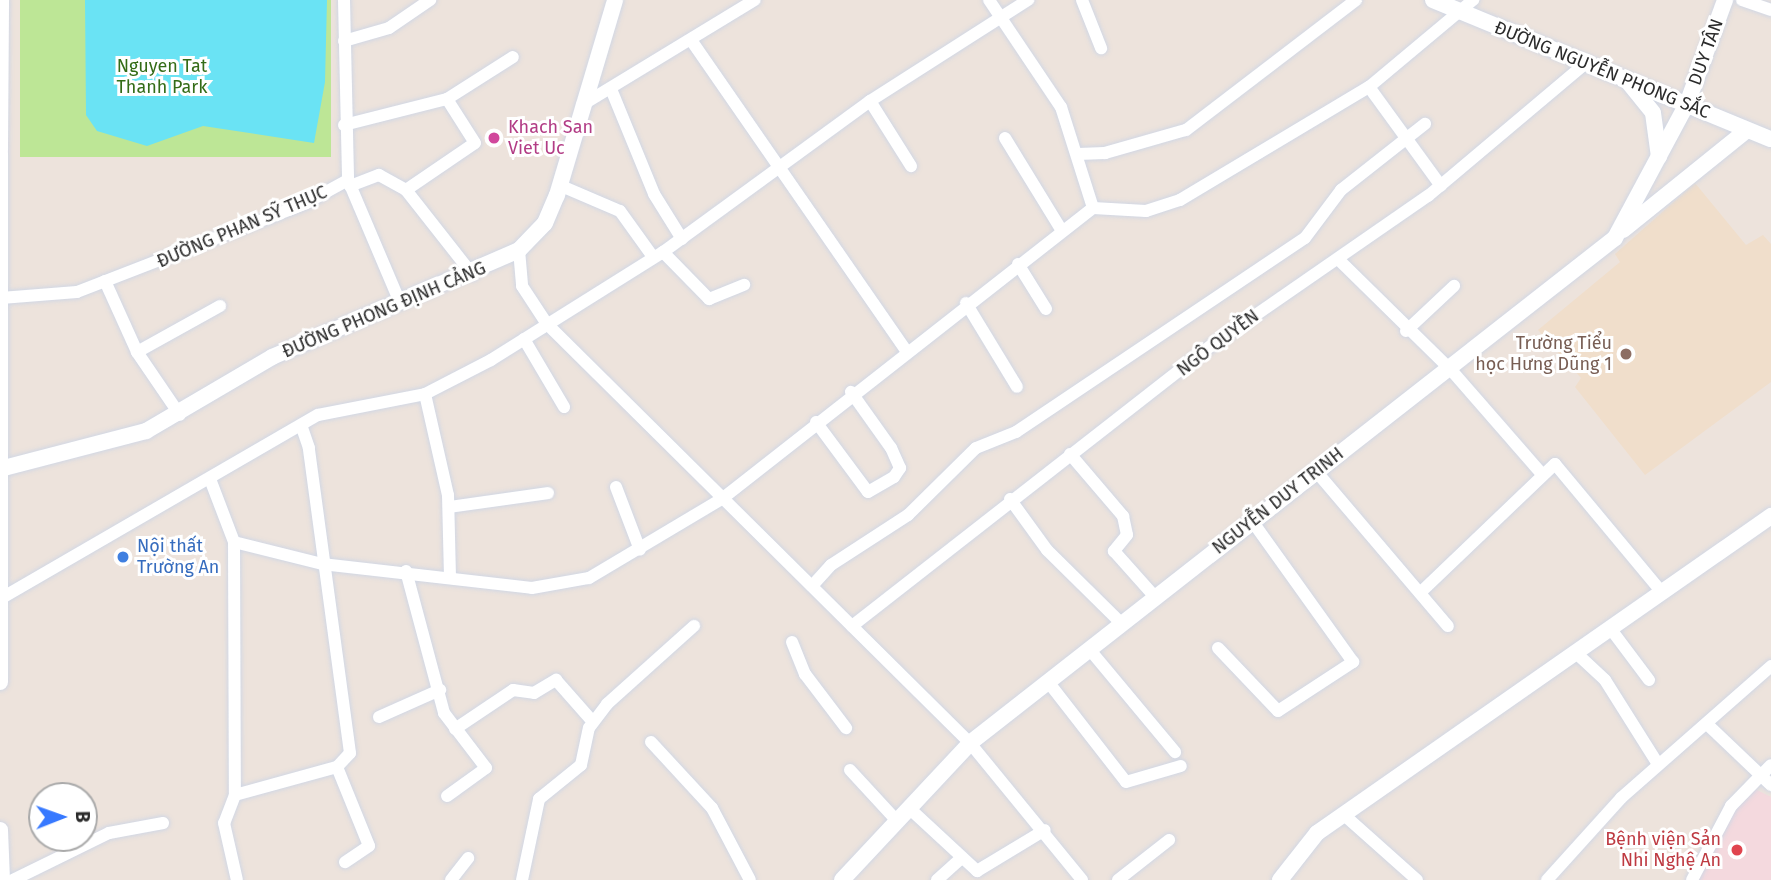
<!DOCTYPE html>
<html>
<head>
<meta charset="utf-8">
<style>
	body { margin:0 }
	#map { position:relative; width:1771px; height:880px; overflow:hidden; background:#ede3dc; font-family:"Fira Sans",sans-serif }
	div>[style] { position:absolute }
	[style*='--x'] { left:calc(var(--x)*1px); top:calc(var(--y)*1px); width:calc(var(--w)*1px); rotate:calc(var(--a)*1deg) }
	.education>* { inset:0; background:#f0decb }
	.medical>* { inset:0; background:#f4d9de }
	.green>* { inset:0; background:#bde696; transform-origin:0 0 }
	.water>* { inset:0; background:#6ae3f4 }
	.roads { filter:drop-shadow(0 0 2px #d1d7e4) drop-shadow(0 0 2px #d1d7e4) }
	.street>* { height:12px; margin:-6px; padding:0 6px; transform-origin:6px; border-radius:6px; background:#fff }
	.secondary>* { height:16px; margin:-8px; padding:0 8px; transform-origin:8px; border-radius:8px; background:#fff }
	.dots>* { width:19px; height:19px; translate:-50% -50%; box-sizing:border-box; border:4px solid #fff; border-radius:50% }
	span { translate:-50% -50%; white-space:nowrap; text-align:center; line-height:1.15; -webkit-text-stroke:6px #fff; paint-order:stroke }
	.street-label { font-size:18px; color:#2b2b2b }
	.park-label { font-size:18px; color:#346c17 }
	.hotel-label { font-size:18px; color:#b23c85 }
	.left { translate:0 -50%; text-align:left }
	.education-label { font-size:18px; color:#785e54 }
	.right { translate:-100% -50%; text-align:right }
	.shop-label { font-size:18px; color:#366cbe }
	.health-label { font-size:18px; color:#be3a42 }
	.north { position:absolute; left:28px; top:782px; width:70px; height:70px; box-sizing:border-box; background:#fff; border:2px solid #aaa; border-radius:50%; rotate:89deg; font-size:19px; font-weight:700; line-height:28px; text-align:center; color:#2b2b2b }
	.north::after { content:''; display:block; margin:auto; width:24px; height:32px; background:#3779ff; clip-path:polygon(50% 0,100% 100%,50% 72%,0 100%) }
</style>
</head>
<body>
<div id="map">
	<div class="education">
		<i style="clip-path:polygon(1695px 183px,1746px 245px,1763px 235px,1771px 244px,1771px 382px,1645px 475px,1575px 387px,1581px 378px,1538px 330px,1620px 262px,1615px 254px)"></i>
	</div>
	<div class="medical">
		<i style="clip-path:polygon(1753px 788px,1771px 797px,1771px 880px,1687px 880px,1718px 819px)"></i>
	</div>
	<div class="green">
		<i style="left:20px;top:0;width:311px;height:157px"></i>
	</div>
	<div class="water">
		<i style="clip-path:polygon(85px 0,327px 0,325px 82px,314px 143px,203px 126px,147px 146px,97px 131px,86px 115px)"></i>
	</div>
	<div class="roads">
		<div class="street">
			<i style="--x:344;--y:0;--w:180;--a:88.7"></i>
			<i style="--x:348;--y:180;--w:130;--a:67"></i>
			<i style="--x:989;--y:0;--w:129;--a:56.1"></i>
			<i style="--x:1061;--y:107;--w:106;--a:72.4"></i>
			<i style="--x:1082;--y:0;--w:52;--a:68.4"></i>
			<i style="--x:1742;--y:0;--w:31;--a:19"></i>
			<i style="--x:691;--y:40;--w:377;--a:55.3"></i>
			<i style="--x:344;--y:41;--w:47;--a:-16.1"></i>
			<i style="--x:389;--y:28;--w:50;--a:-34.3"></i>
			<i style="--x:1369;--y:87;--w:122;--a:54"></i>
			<i style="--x:611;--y:89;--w:113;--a:67.7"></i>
			<i style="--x:654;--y:194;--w:53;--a:58.1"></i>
			<i style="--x:870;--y:101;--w:77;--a:57.8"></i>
			<i style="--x:582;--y:105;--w:202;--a:-31.3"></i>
			<i style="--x:344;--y:125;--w:106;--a:-14.2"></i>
			<i style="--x:447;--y:99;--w:78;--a:-32.5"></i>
			<i style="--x:1005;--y:138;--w:109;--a:58.5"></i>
			<i style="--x:1078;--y:154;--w:27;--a:-2"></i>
			<i style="--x:1105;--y:153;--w:84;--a:-15.9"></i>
			<i style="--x:1186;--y:130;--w:214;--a:-37.4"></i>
			<i style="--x:559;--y:185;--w:66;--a:23.1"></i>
			<i style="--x:620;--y:211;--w:57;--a:54.3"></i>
			<i style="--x:350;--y:186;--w:31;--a:-21"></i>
			<i style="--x:379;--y:175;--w:31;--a:29"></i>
			<i style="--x:406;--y:190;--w:108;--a:51.8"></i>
			<i style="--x:406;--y:190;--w:83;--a:-34.3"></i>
			<i style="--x:475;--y:143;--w:52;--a:-122.5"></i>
			<i style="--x:519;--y:250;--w:36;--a:85"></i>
			<i style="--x:522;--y:286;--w:45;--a:56.7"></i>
			<i style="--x:547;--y:324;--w:595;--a:44.73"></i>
			<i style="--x:970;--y:743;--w:177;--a:50.7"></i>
			<i style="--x:663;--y:252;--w:66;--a:45.6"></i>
			<i style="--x:709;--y:299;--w:38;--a:-22"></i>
			<i style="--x:1340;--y:261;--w:157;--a:44.5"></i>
			<i style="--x:1452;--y:371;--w:135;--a:48.9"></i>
			<i style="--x:1018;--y:264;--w:53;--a:58.1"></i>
			<i style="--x:105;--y:281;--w:78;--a:65.7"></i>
			<i style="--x:137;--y:352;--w:76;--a:55.7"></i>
			<i style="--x:1;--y:298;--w:76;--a:-4.5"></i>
			<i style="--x:77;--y:292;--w:246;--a:-21.2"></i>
			<i style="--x:306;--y:203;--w:48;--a:-28.7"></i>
			<i style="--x:966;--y:303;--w:98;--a:58.7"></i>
			<i style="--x:1406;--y:331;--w:66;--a:-43.2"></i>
			<i style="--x:524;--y:339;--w:79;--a:59.5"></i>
			<i style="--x:137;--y:352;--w:95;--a:-29"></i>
			<i style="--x:425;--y:394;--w:104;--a:77.2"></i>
			<i style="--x:448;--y:495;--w:81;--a:88.6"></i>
			<i style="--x:816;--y:422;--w:87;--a:53.4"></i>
			<i style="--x:868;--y:492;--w:30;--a:-30"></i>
			<i style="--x:894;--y:477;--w:11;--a:-56"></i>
			<i style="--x:900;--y:468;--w:22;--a:-114"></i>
			<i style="--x:891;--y:448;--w:69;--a:-125.5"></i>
			<i style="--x:1070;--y:454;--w:82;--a:49.5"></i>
			<i style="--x:1123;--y:516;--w:19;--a:78"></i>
			<i style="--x:1127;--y:535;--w:21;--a:129"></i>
			<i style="--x:1114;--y:551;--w:62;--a:48.3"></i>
			<i style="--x:1315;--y:470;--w:205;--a:49.6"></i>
			<i style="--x:210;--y:479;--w:67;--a:69.1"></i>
			<i style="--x:234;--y:542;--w:253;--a:89.8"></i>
			<i style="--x:235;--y:795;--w:30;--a:111"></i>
			<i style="--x:224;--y:823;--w:58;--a:77.2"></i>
			<i style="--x:616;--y:487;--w:67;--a:69.1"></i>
			<i style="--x:1010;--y:499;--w:63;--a:54"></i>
			<i style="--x:1047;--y:550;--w:105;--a:44.6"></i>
			<i style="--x:449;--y:507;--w:100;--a:-8"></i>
			<i style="--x:234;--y:542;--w:91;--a:14"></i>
			<i style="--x:322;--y:564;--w:211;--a:6.5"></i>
			<i style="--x:532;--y:588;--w:58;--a:-10"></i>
			<i style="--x:589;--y:578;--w:156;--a:-30.8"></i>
			<i style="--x:723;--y:498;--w:470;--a:-38.1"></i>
			<i style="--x:1093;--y:208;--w:53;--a:3.2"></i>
			<i style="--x:1146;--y:211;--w:36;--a:-18"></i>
			<i style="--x:1180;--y:200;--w:220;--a:-30.9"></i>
			<i style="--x:1369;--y:87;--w:136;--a:-39.9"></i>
			<i style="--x:406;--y:571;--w:147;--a:75"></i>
			<i style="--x:444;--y:713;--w:69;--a:52.6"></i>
			<i style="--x:486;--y:768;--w:48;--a:144.3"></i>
			<i style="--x:812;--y:586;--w:28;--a:-48"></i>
			<i style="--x:831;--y:565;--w:92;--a:-33"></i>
			<i style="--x:908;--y:515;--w:95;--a:-44.6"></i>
			<i style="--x:976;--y:448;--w:43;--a:-21.8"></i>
			<i style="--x:1016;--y:432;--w:348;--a:-33.9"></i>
			<i style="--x:1305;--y:238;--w:60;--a:-53.1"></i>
			<i style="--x:1341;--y:190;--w:107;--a:-38.2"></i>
			<i style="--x:1422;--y:591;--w:184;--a:-43.7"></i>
			<i style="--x:1555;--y:464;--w:165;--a:50.2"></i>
			<i style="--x:0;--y:599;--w:367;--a:-30.1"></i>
			<i style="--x:318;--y:415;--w:109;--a:-11.1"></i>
			<i style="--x:425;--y:394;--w:74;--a:-27.3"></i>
			<i style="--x:491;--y:360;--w:203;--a:-32.1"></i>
			<i style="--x:663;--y:252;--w:256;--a:-36.1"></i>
			<i style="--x:870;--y:101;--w:188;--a:-32.6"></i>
			<i style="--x:852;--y:626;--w:455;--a:-38"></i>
			<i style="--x:1211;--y:346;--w:264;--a:-34.7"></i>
			<i style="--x:1428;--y:196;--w:207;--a:-40.1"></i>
			<i style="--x:1610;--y:628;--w:65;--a:53.1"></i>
			<i style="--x:792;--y:642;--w:35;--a:68"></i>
			<i style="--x:805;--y:674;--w:68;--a:52.8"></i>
			<i style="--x:1218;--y:648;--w:87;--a:46.4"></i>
			<i style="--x:1278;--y:711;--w:90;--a:-33.2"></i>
			<i style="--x:1353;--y:662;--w:173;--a:-125.6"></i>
			<i style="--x:1090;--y:650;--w:133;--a:50.2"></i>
			<i style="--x:1575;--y:652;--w:41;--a:43"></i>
			<i style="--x:1605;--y:680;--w:99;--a:57.8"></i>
			<i style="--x:1049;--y:683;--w:125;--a:52.1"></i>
			<i style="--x:1126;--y:782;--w:57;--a:-16.2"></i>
			<i style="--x:379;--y:717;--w:67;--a:-23.9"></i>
			<i style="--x:1708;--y:725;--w:87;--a:43.6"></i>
			<i style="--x:455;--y:729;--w:70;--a:-33.9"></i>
			<i style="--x:513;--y:690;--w:21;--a:8"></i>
			<i style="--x:534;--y:693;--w:26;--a:-31"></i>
			<i style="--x:556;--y:680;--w:56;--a:48.6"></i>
			<i style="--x:651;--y:742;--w:90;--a:47.3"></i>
			<i style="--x:712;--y:808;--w:81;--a:62.2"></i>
			<i style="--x:337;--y:767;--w:85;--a:67.9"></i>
			<i style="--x:369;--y:846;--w:29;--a:146"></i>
			<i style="--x:850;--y:770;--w:69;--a:47.3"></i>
			<i style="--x:235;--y:795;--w:106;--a:-15.4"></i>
			<i style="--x:337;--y:767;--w:19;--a:-47"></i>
			<i style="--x:350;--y:753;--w:308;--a:-97.7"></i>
			<i style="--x:309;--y:448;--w:24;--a:-109"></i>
			<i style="--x:909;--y:808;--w:93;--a:42.8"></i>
			<i style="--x:977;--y:871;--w:79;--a:-31.1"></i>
			<i style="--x:1343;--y:814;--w:99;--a:41.7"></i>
			<i style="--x:13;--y:880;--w:107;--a:-26.1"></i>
			<i style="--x:109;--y:833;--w:55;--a:-10.5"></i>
			<i style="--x:451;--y:880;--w:28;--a:-52"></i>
			<i style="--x:522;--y:880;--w:83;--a:-78.1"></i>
			<i style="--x:539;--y:799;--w:54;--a:-39"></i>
			<i style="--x:581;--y:765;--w:38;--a:-78"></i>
			<i style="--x:589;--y:728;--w:30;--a:-53"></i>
			<i style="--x:607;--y:704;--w:117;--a:-41.9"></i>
			<i style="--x:937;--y:880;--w:31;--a:-42"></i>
			<i style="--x:1118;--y:880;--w:65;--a:-38.1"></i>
			<i style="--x:1547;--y:880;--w:110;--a:-47.9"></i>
			<i style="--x:1621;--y:798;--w:200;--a:-41.3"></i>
			<i style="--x:1692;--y:880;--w:84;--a:-62.2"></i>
			<i style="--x:1731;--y:806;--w:57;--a:-45.7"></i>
		</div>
		<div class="secondary">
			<i style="--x:1433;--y:0;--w:365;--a:22.4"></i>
			<i style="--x:1629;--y:83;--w:38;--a:51"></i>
			<i style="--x:1653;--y:113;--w:44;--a:82.2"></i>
			<i style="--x:0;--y:150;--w:150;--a:-89.6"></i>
			<i style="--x:0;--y:153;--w:529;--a:90"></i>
			<i style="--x:1623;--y:230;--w:159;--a:-38.9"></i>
			<i style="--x:0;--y:469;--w:151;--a:-14.6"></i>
			<i style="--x:146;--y:431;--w:146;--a:-30.4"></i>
			<i style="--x:272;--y:357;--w:269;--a:-23.4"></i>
			<i style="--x:519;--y:250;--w:37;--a:-46"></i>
			<i style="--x:545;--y:223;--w:30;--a:-67"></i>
			<i style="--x:557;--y:195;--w:203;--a:-73.4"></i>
			<i style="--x:0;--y:830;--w:50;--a:87.7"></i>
			<i style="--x:842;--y:880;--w:187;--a:-46.9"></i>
			<i style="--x:970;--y:743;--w:819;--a:-38.06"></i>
			<i style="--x:1615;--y:238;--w:152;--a:-61.8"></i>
			<i style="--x:1687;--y:104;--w:111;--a:-69.9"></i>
			<i style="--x:1280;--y:880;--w:60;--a:-51.8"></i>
			<i style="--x:1317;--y:833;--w:554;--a:-34.92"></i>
		</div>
	</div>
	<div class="dots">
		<i style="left:494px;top:138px;background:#d1479c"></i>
		<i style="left:1626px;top:354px;background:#8d6e63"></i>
		<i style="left:123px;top:557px;background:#3f7fe0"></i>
		<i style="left:1737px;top:850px;background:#e0444e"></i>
	</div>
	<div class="street-label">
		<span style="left:1706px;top:52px;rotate:-70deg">DUY TÂN</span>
		<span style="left:1602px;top:70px;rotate:22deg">ĐƯỜNG NGUYỄN PHONG SẮC</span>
		<span style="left:242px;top:227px;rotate:-23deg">ĐƯỜNG PHAN SỸ THỤC</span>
		<span style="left:384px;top:310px;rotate:-23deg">ĐƯỜNG PHONG ĐỊNH CẢNG</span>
		<span style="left:1218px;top:343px;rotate:-37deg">NGÔ QUYỀN</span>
		<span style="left:1278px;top:501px;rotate:-38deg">NGUYỄN DUY TRINH</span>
	</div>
	<div class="park-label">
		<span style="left:162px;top:77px">Nguyen Tat<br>Thanh Park</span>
	</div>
	<div class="hotel-label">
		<span class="left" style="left:508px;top:138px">Khach San<br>Viet Uc</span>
	</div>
	<div class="education-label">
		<span class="right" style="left:1612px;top:354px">Trường Tiểu<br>học Hưng Dũng 1</span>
	</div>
	<div class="shop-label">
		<span class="left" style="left:137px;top:557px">Nội thất<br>Trường An</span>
	</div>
	<div class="health-label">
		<span class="right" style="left:1721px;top:850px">Bệnh viện Sản<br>Nhi Nghệ An</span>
	</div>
	<div class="north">B</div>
</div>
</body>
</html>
